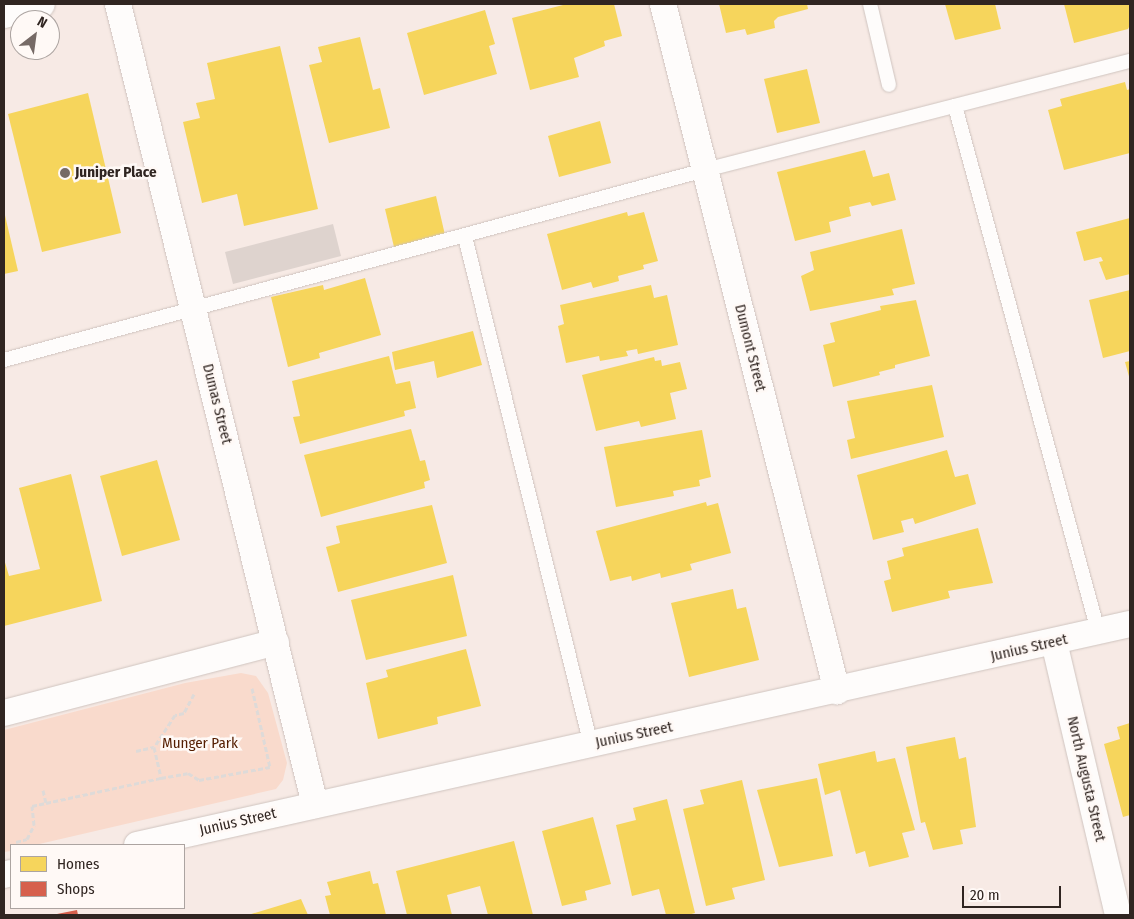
<!DOCTYPE html>
<html>
<head>
<meta charset="utf-8">
<style>
  body { margin:0 }
  #map { position:relative; width:1134px; height:919px; overflow:hidden; background:#f7eae5; font-family:"Fira Sans Condensed",sans-serif }
  div>[style] { position:absolute }
  [style*='--x'] { left:calc(var(--x)*1px); top:calc(var(--y)*1px); width:calc(var(--w)*1px); rotate:calc(var(--a)*1deg) }
  .green>* { inset:0; background:#f9dacc }
  .homes>* { inset:0; background:#f6d55c }
  .shops>* { inset:0; background:#d6604d }
  .building>* { inset:0; background:#ded3ce }
  .path>* { height:3px; margin-top:-1.5px; transform-origin:0; background:repeating-linear-gradient(90deg,#dedad8 0 5px,transparent 0 7.5px) }
  .roads { filter:drop-shadow(0 0 1px #cfc4bf) drop-shadow(0 0 1px #cfc4bf) }
  .service>* { height:14px; margin:-7px; padding:0 7px; transform-origin:7px; border-radius:7px; background:#fefcfb }
  .minor>* { height:26px; margin:-13px; padding:0 13px; transform-origin:13px; border-radius:13px; background:#fefcfb }
  .secondary>* { height:28px; margin:-14px; padding:0 14px; transform-origin:14px; border-radius:14px; background:#fefcfb }
  .dots>* { width:14px; height:14px; translate:-50% -50%; box-sizing:border-box; border:2px solid #fff9f6; border-radius:50% }
  span { translate:-50% -50%; white-space:nowrap; text-align:center; line-height:1.15; -webkit-text-stroke:5px #fff9f6; paint-order:stroke }
  .poi-label { font-size:15px; color:#302521; font-weight:700 }
  .left { translate:0 -50%; text-align:left }
  .street-label { font-size:15px; color:#302521 }
  .park-label { font-size:15px; color:#541d00 }
  .frame { position:absolute; inset:0; border:5px solid #302521; pointer-events:none }
  .legend { position:absolute; left:10px; top:844px; width:175px; height:65px; box-sizing:border-box; background:#fff9f6; border:1px solid #aca4a1; margin:0; padding:6px 9px; list-style:none; font-size:15px; color:#302521 }
  .legend li { display:flex; align-items:center; gap:10px; height:25px }
  .legend b { width:25px; border:1px solid #aca4a1 }
  .north { position:absolute; left:10px; top:10px; width:50px; height:50px; box-sizing:border-box; background:#fff9f6; border:1px solid #aca4a1; border-radius:50%; rotate:30deg; font-size:14px; font-weight:700; line-height:20px; text-align:center; color:#302521 }
  .north::after { content:''; display:block; margin:auto; width:18px; height:22px; background:#766a66; clip-path:polygon(50% 0,100% 100%,50% 72%,0 100%) }
  .scale { position:absolute; left:962px; top:886px; width:99px; height:22px; box-sizing:border-box; border:2px solid #302521; border-top:0; padding-left:6px; font-size:15px; line-height:18px; white-space:nowrap; color:#302521; -webkit-text-stroke:4px #fff9f6; paint-order:stroke }
</style>
</head>
<body>
<div id="map">
  <div class="green">
    <i style="clip-path:polygon(241px 673px,256px 676px,268px 693px,287px 763px,283px 780px,276px 789px,35px 845px,11px 845px,11px 851px,4px 852px,4px 730px,185px 683px)"></i>
  </div>
  <div class="homes">
    <i style="clip-path:polygon(567px 4px,614px 4px,622px 36px,604px 41px,605px 46px,574px 58px,579px 77px,530px 90px,512px 18px)"></i>
    <i style="clip-path:polygon(719px 4px,807px 4px,808px 9px,778px 17px,774px 21px,775px 28px,747px 35px,745px 29px,726px 33px)"></i>
    <i style="clip-path:polygon(945px 4px,995px 4px,1001px 29px,955px 40px)"></i>
    <i style="clip-path:polygon(1064px 4px,1130px 4px,1130px 25px,1128px 29px,1074px 43px)"></i>
    <i style="clip-path:polygon(485px 10px,495px 44px,489px 46px,497px 74px,424px 95px,407px 33px)"></i>
    <i style="clip-path:polygon(360px 37px,373px 90px,380px 88px,390px 128px,329px 143px,309px 65px,322px 62px,318px 47px)"></i>
    <i style="clip-path:polygon(280px 46px,318px 209px,244px 226px,237px 194px,202px 203px,183px 122px,200px 118px,196px 103px,215px 99px,207px 63px)"></i>
    <i style="clip-path:polygon(807px 69px,820px 123px,777px 133px,764px 79px)"></i>
    <i style="clip-path:polygon(1125px 82px,1127px 90px,1130px 89px,1130px 153px,1064px 170px,1048px 110px,1062px 106px,1060px 99px)"></i>
    <i style="clip-path:polygon(88px 93px,121px 233px,42px 252px,8px 114px)"></i>
    <i style="clip-path:polygon(600px 121px,611px 163px,559px 177px,548px 136px)"></i>
    <i style="clip-path:polygon(865px 150px,873px 177px,889px 173px,896px 200px,872px 206px,870px 202px,849px 207px,851px 216px,829px 222px,831px 232px,795px 241px,777px 172px)"></i>
    <i style="clip-path:polygon(436px 196px,445px 235px,394px 247px,385px 209px)"></i>
    <i style="clip-path:polygon(4px 211px,18px 271px,4px 274px)"></i>
    <i style="clip-path:polygon(627px 212px,628px 216px,644px 212px,658px 261px,643px 265px,644px 269px,618px 276px,619px 281px,593px 288px,591px 282px,562px 290px,547px 234px)"></i>
    <i style="clip-path:polygon(1130px 218px,1130px 274px,1106px 280px,1099px 262px,1103px 261px,1101px 257px,1084px 261px,1076px 232px)"></i>
    <i style="clip-path:polygon(902px 229px,915px 284px,892px 289px,894px 295px,810px 311px,801px 276px,814px 270px,810px 252px)"></i>
    <i style="clip-path:polygon(365px 278px,381px 335px,319px 353px,320px 358px,288px 367px,271px 297px,323px 285px,324px 290px)"></i>
    <i style="clip-path:polygon(651px 285px,654px 298px,667px 295px,678px 345px,638px 354px,637px 349px,626px 351px,628px 356px,600px 361px,599px 356px,566px 363px,558px 326px,564px 324px,560px 305px)"></i>
    <i style="clip-path:polygon(1130px 290px,1130px 351px,1103px 358px,1089px 300px)"></i>
    <i style="clip-path:polygon(916px 300px,930px 356px,895px 365px,895px 368px,879px 372px,880px 375px,833px 387px,823px 345px,835px 342px,830px 323px,881px 310px,880px 306px)"></i>
    <i style="clip-path:polygon(473px 331px,482px 365px,437px 378px,434px 361px,395px 370px,392px 352px)"></i>
    <i style="clip-path:polygon(389px 356px,396px 384px,410px 381px,416px 408px,404px 411px,405px 416px,300px 444px,293px 417px,300px 416px,292px 381px)"></i>
    <i style="clip-path:polygon(654px 357px,655px 361px,661px 360px,662px 366px,680px 362px,687px 389px,670px 393px,676px 419px,641px 427px,639px 421px,596px 431px,582px 375px)"></i>
    <i style="clip-path:polygon(1130px 361px,1130px 380px,1125px 362px)"></i>
    <i style="clip-path:polygon(932px 385px,944px 437px,851px 459px,847px 440px,855px 438px,847px 401px)"></i>
    <i style="clip-path:polygon(411px 429px,420px 461px,425px 460px,430px 480px,424px 482px,425px 488px,321px 517px,304px 455px)"></i>
    <i style="clip-path:polygon(702px 430px,711px 477px,699px 480px,700px 486px,673px 491px,674px 496px,616px 507px,604px 447px)"></i>
    <i style="clip-path:polygon(947px 450px,955px 477px,968px 474px,976px 504px,915px 524px,913px 518px,901px 521px,904px 532px,873px 540px,857px 475px)"></i>
    <i style="clip-path:polygon(157px 460px,180px 540px,122px 556px,100px 476px)"></i>
    <i style="clip-path:polygon(71px 474px,102px 601px,4px 626px,4px 559px,9px 576px,40px 569px,19px 488px)"></i>
    <i style="clip-path:polygon(706px 502px,707px 506px,718px 503px,731px 553px,690px 564px,692px 570px,661px 578px,660px 573px,632px 581px,631px 576px,610px 581px,596px 531px)"></i>
    <i style="clip-path:polygon(432px 505px,447px 563px,338px 592px,326px 547px,340px 543px,336px 526px)"></i>
    <i style="clip-path:polygon(978px 528px,993px 583px,948px 591px,950px 598px,892px 612px,884px 581px,891px 579px,887px 561px,904px 556px,902px 548px)"></i>
    <i style="clip-path:polygon(453px 575px,467px 636px,366px 660px,351px 600px)"></i>
    <i style="clip-path:polygon(733px 589px,737px 609px,746px 607px,759px 660px,689px 677px,671px 603px)"></i>
    <i style="clip-path:polygon(466px 649px,481px 706px,437px 717px,438px 724px,378px 739px,366px 683px,388px 677px,386px 670px)"></i>
    <i style="clip-path:polygon(1130px 723px,1130px 815px,1123px 817px,1104px 744px,1120px 739px,1117px 727px)"></i>
    <i style="clip-path:polygon(955px 737px,959px 759px,966px 757px,976px 827px,960px 830px,963px 844px,933px 850px,925px 822px,921px 823px,906px 747px)"></i>
    <i style="clip-path:polygon(875px 751px,877px 762px,895px 758px,915px 830px,902px 833px,909px 857px,869px 867px,865px 851px,856px 854px,840px 790px,825px 795px,818px 764px)"></i>
    <i style="clip-path:polygon(817px 778px,833px 856px,779px 867px,757px 790px)"></i>
    <i style="clip-path:polygon(742px 780px,765px 880px,732px 888px,735px 899px,706px 906px,683px 809px,704px 804px,700px 790px)"></i>
    <i style="clip-path:polygon(667px 799px,695px 913px,688px 915px,666px 915px,659px 889px,632px 896px,616px 825px,636px 820px,633px 808px)"></i>
    <i style="clip-path:polygon(593px 817px,611px 884px,585px 891px,587px 900px,562px 906px,542px 831px)"></i>
    <i style="clip-path:polygon(514px 841px,533px 915px,488px 915px,480px 886px,447px 895px,452px 915px,407px 915px,396px 871px)"></i>
    <i style="clip-path:polygon(370px 871px,373px 884px,378px 883px,386px 915px,330px 915px,325px 896px,331px 895px,327px 882px)"></i>
    <i style="clip-path:polygon(301px 899px,308px 915px,248px 915px)"></i>
  </div>
  <div class="shops">
    <i style="clip-path:polygon(77px 910px,78px 915px,57px 915px,57px 914px)"></i>
  </div>
  <div class="building">
    <i style="clip-path:polygon(333px 224px,341px 256px,233px 284px,225px 252px)"></i>
  </div>
  <div class="path">
    <i style="--x:252;--y:688;--w:81;--a:77.2"></i>
    <i style="--x:194;--y:694;--w:21;--a:118"></i>
    <i style="--x:184;--y:713;--w:9;--a:167"></i>
    <i style="--x:175;--y:715;--w:38;--a:123"></i>
    <i style="--x:154;--y:747;--w:32;--a:77"></i>
    <i style="--x:161;--y:778;--w:27;--a:-10"></i>
    <i style="--x:188;--y:773;--w:13;--a:32"></i>
    <i style="--x:199;--y:780;--w:72;--a:-10.4"></i>
    <i style="--x:136;--y:751;--w:18;--a:-13"></i>
    <i style="--x:43;--y:790;--w:13;--a:77"></i>
    <i style="--x:46;--y:803;--w:118;--a:-12.3"></i>
    <i style="--x:16;--y:842;--w:11;--a:-15"></i>
    <i style="--x:27;--y:839;--w:16;--a:-63"></i>
    <i style="--x:34;--y:825;--w:19;--a:-96"></i>
    <i style="--x:32;--y:806;--w:14;--a:-12"></i>
  </div>
  <div class="roads">
    <div class="service">
      <i style="--x:870;--y:4;--w:83;--a:76.8"></i>
      <i style="--x:955;--y:106;--w:544;--a:74.76"></i>
      <i style="--x:465;--y:237;--w:523;--a:76.07"></i>
      <i style="--x:4;--y:360;--w:726;--a:-15.17"></i>
      <i style="--x:705;--y:170;--w:439;--a:-14.4"></i>
    </div>
    <div class="minor">
      <i style="--x:118;--y:4;--w:825;--a:76.18"></i>
      <i style="--x:663;--y:4;--w:709;--a:75.79"></i>
      <i style="--x:1054;--y:642;--w:280;--a:76.8"></i>
      <i style="--x:4;--y:713;--w:281;--a:-14.6"></i>
      <i style="--x:137;--y:845;--w:1017;--a:-12.55"></i>
      <i style="--x:4;--y:875;--w:7;--a:-16"></i>
    </div>
    <div class="secondary">
      <i style="--x:4;--y:14;--w:38;--a:-15"></i>
    </div>
  </div>
  <div class="dots">
    <i style="left:65px;top:173px;background:#766a66"></i>
  </div>
  <div class="poi-label">
    <span class="left" style="left:75px;top:173px">Juniper Place</span>
  </div>
  <div class="street-label">
    <span style="left:750px;top:348px;rotate:76deg">Dumont Street</span>
    <span style="left:217px;top:404px;rotate:76deg">Dumas Street</span>
    <span style="left:1029px;top:648px;rotate:-13deg">Junius Street</span>
    <span style="left:634px;top:735px;rotate:-12deg">Junius Street</span>
    <span style="left:1086px;top:779px;rotate:77deg">North Augusta Street</span>
    <span style="left:238px;top:822px;rotate:-13deg">Junius Street</span>
  </div>
  <div class="park-label">
    <span style="left:200px;top:744px">Munger Park</span>
  </div>
  <div class="frame"></div>
  <ul class="legend">
  <li><b style="height:14px;background:#f6d55c"></b>Homes</li>
  <li><b style="height:14px;background:#d6604d"></b>Shops</li>
  </ul>
  <div class="north">N</div>
  <div class="scale">20 m</div>
</div>
</body>
</html>
